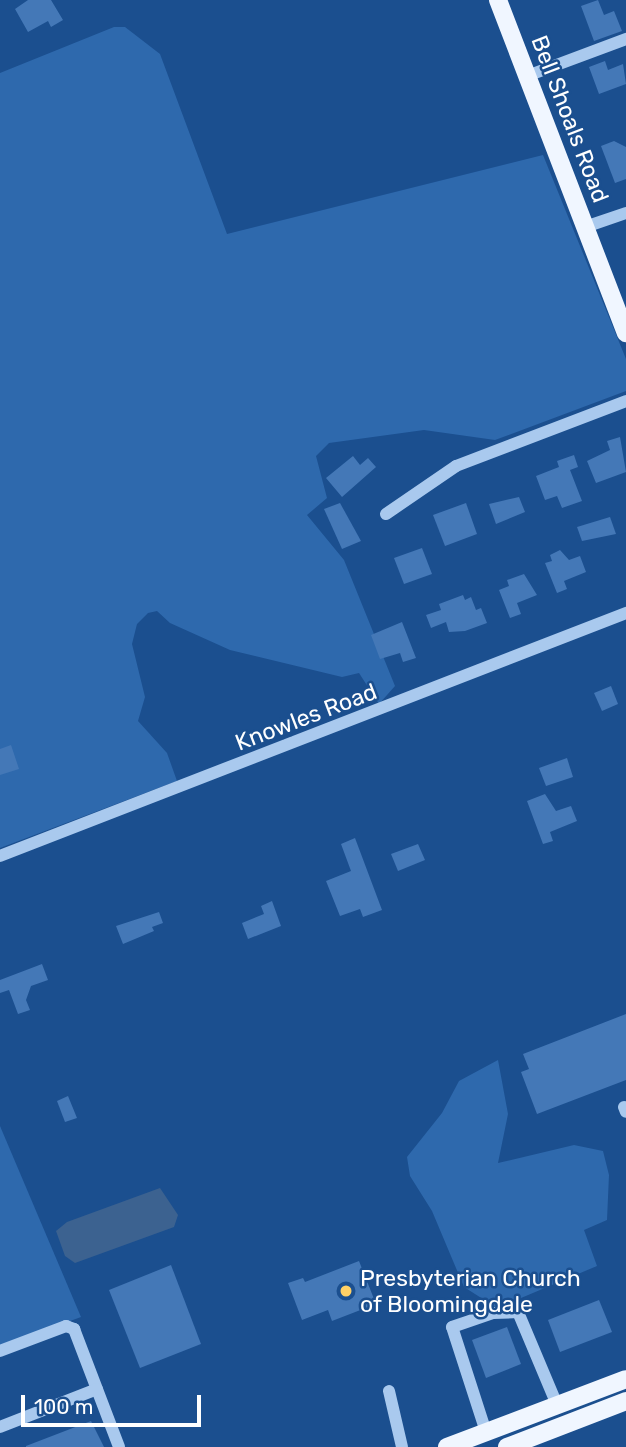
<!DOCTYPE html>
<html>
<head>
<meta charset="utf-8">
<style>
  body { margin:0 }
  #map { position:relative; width:626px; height:1447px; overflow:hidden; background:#1b4f8f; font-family:Rubik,sans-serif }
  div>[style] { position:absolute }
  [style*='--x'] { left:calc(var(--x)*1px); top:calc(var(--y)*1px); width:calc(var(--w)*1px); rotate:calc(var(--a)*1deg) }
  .green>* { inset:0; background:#2e69ad }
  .water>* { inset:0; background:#3c6290 }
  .building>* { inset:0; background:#4478b7 }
  .minor>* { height:12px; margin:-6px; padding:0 6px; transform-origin:6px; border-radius:6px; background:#a9c9ee }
  .major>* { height:18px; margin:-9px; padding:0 9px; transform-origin:9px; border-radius:9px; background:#f0f6ff }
  .dots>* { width:19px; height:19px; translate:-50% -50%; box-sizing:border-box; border:4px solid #1b4f8f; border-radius:50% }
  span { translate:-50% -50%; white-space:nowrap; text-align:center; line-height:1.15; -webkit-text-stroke:5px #1b4f8f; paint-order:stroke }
  .street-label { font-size:23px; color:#fff }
  .poi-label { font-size:23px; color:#fff }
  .left { translate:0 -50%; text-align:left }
  .scale { position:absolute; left:21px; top:1395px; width:180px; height:32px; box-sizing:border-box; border:4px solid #fff; border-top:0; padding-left:9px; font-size:21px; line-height:24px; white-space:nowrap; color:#fff; -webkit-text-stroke:5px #1b4f8f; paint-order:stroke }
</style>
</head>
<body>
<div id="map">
  <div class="green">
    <i style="clip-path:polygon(114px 27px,125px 27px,160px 54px,227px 234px,543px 155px,626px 359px,626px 391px,495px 440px,424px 430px,329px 443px,316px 456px,327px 498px,307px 515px,344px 560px,395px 686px,379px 704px,359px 673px,342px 677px,230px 650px,170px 623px,157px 611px,148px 613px,137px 624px,132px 644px,145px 697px,138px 721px,167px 753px,177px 781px,0 848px,0 73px)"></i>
    <i style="clip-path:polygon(498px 1060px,508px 1114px,498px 1163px,574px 1145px,603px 1151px,609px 1175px,607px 1220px,584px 1230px,597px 1266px,497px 1308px,464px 1287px,432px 1211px,410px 1176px,407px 1157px,442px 1113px,459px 1081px)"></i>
    <i style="clip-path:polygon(0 1126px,81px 1317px,0 1347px)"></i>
  </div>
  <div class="water">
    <i style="clip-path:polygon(160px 1188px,178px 1215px,174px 1227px,75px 1263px,65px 1256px,56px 1231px,67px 1222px)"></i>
  </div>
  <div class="building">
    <i style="clip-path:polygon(28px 0,51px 0,63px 20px,51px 27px,48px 21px,28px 32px,15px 9px)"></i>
    <i style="clip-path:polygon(598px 0,604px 15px,614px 11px,622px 31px,594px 41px,581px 6px)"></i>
    <i style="clip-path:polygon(605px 61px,608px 70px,623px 64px,626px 84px,599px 94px,589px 67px)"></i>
    <i style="clip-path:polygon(614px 141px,626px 147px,626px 179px,615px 183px,601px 146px)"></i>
    <i style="clip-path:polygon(620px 437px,626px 472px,596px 483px,587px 461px,610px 450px,607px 441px)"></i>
    <i style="clip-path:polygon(574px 455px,578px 467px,570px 470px,582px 501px,562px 508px,557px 496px,545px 500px,536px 476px,559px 467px,557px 461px)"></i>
    <i style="clip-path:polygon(353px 456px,360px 465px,368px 458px,376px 467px,342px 497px,326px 478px)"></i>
    <i style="clip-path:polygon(519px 497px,525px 512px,496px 524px,489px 504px)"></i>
    <i style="clip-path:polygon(340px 503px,361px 541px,342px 549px,324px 509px)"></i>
    <i style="clip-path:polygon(466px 503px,477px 534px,445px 546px,433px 515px)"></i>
    <i style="clip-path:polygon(610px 517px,616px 534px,582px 541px,577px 527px)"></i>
    <i style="clip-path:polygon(422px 548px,432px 574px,404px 584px,394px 558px)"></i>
    <i style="clip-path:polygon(560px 550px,569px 560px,580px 556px,586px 572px,564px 581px,567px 589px,557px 593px,545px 563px,552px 561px,550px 555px)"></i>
    <i style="clip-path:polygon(524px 574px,537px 595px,517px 603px,521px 614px,510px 618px,499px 590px,509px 586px,507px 580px)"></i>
    <i style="clip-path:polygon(463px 595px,465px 600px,471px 597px,476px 610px,481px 608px,487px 623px,465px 631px,449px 632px,446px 622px,431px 628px,426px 615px,441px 610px,439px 604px)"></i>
    <i style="clip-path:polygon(402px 622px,416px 658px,403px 662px,400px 653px,380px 659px,371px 635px)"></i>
    <i style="clip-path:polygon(611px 686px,618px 704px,602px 711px,594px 693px)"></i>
    <i style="clip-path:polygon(11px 745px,19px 769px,0 775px,0 749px)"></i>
    <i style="clip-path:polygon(567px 758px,573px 777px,546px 786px,539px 768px)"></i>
    <i style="clip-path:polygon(545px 794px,556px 811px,571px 806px,577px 821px,550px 832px,553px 841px,543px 844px,527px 801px)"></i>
    <i style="clip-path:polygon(355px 838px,382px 910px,363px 917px,360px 909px,340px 916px,326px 881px,351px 871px,341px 844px)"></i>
    <i style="clip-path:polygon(418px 844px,425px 860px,398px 871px,391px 854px)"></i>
    <i style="clip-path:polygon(272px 901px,281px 926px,248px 939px,242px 923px,264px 914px,261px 906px)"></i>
    <i style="clip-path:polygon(159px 912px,163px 923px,152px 927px,154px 931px,123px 944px,116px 926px)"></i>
    <i style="clip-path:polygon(42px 964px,48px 980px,31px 986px,26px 1000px,30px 1010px,18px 1014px,9px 990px,0 993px,0 980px)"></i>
    <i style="clip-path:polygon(626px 1014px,626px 1080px,537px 1114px,521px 1072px,529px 1069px,523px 1054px)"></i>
    <i style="clip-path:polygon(68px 1096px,77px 1118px,65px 1122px,57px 1101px)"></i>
    <i style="clip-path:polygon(359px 1261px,376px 1304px,332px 1321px,328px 1310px,302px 1320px,288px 1283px,303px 1278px,305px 1282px)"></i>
    <i style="clip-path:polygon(171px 1265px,201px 1344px,140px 1368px,109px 1290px)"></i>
    <i style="clip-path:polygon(599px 1300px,612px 1332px,560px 1352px,548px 1320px)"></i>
    <i style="clip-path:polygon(507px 1327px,521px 1364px,486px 1378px,472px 1340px)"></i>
    <i style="clip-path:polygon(91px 1421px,104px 1447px,26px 1447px,26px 1446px)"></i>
  </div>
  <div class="minor">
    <i style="--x:527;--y:76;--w:106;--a:-20.5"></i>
    <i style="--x:585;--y:227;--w:43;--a:-18.9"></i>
    <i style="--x:386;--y:514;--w:85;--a:-34.4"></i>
    <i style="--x:456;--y:466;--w:182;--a:-20.9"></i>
    <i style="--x:0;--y:856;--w:672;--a:-21.22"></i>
    <i style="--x:624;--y:1107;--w:5;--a:68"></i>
    <i style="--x:0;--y:1351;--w:71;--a:-20.7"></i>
    <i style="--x:66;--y:1326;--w:9;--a:21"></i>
    <i style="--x:74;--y:1329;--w:126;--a:69.1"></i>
    <i style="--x:389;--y:1391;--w:57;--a:76.9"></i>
    <i style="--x:0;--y:1427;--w:104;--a:-21.4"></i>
    <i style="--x:486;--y:1432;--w:110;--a:-107.9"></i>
    <i style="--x:452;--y:1327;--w:43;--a:-18.9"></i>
    <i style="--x:493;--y:1313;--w:25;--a:-2"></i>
    <i style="--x:518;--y:1312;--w:101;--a:67.2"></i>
  </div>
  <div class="major">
    <i style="--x:498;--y:0;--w:357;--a:69"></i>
    <i style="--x:447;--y:1447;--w:191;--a:-20.8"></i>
    <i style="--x:507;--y:1447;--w:128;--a:-21.1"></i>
  </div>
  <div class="dots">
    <i style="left:346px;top:1291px;background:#ffd166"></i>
  </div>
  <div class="street-label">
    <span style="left:570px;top:119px;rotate:69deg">Bell Shoals Road</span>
    <span style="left:306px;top:717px;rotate:-21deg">Knowles Road</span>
  </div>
  <div class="poi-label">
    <span class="left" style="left:360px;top:1291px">Presbyterian Church<br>of Bloomingdale</span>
  </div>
  <div class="scale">100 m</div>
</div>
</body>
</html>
